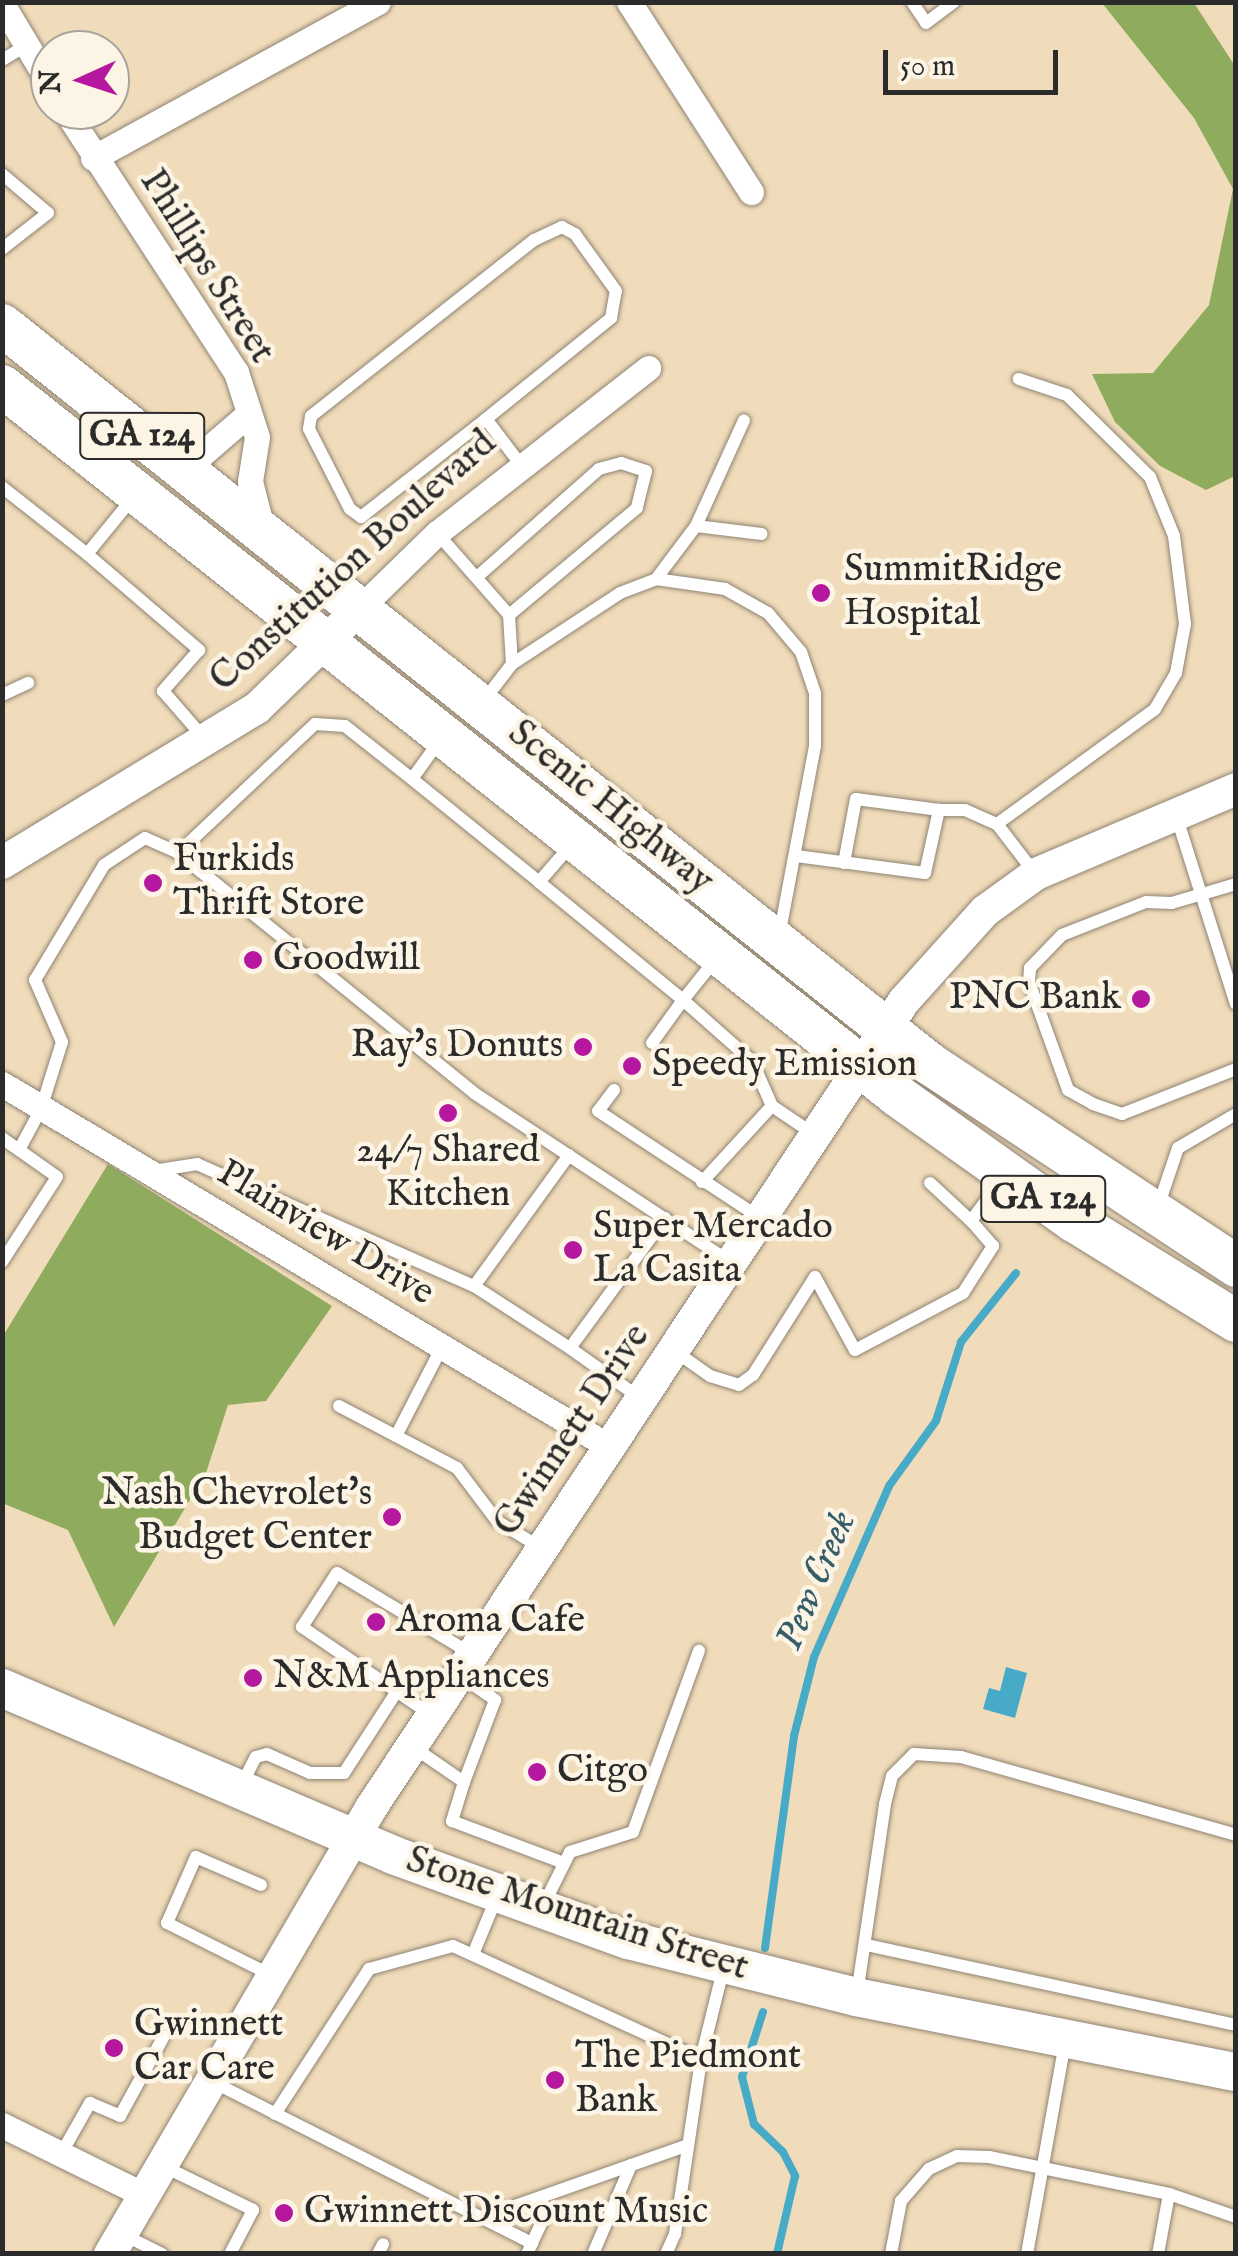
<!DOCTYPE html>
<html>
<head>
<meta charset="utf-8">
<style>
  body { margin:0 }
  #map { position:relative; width:1238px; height:2256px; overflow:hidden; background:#f0dbba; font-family:"IM FELL English",serif }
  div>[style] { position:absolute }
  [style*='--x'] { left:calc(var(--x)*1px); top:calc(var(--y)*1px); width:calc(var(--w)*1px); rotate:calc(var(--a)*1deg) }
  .forest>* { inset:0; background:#8fac5e }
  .water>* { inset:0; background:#47aac6 }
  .stream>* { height:8px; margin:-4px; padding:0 4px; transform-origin:4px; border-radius:4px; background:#47aac6 }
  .roads { filter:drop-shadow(0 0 2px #8e8372) drop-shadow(0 0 2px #8e8372) }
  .service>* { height:12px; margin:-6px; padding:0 6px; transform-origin:6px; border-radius:6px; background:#fff }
  .minor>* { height:25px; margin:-12.5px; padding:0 12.5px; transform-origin:12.5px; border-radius:12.5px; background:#fff }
  .tertiary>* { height:32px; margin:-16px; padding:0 16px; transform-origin:16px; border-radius:16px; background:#fff }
  .secondary>* { height:38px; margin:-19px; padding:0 19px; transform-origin:19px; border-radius:19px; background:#fff }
  .trunk>* { height:42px; margin:-21px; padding:0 21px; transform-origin:21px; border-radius:21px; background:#fff }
  .dots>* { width:28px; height:28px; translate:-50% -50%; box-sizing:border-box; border:5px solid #fcf5e5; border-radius:50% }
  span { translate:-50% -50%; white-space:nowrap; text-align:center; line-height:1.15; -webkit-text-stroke:9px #fcf5e5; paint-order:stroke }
  .shield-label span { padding:2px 8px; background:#fcf5e5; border:2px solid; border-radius:8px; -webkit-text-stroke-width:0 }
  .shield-label { font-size:35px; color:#2b2b2b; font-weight:700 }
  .street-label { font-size:38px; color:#2b2b2b }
  .poi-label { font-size:38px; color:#2b2b2b }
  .left { translate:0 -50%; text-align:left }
  .right { translate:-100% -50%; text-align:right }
  .water-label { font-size:40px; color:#365e69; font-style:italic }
  .frame { position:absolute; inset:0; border:5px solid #2b2b2b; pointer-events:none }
  .north { position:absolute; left:30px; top:30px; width:100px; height:100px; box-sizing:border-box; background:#fcf5e5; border:2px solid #a8a49b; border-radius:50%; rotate:267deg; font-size:28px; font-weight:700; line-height:40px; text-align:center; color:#2b2b2b }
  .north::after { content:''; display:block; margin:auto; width:35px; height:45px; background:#b5179e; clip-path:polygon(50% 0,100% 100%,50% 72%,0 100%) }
  .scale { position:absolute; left:883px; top:50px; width:175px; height:45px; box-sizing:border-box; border:5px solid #2b2b2b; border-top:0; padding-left:12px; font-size:30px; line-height:35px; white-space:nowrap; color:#2b2b2b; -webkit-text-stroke:8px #fcf5e5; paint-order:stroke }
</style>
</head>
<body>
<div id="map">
  <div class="forest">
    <i style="clip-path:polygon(1102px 3px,1194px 3px,1235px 66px,1235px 476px,1206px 490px,1160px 466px,1115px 422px,1092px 374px,1153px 373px,1209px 305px,1233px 189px,1194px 118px)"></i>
    <i style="clip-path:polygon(108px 1164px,332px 1306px,266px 1401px,228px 1405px,206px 1473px,114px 1627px,68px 1530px,2px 1503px,3px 1336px)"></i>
  </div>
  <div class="water">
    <i style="clip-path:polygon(1006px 1667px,1027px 1673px,1015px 1718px,983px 1709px,989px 1688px,1000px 1691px)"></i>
  </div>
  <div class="stream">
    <i style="--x:765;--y:1948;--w:214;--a:-82.2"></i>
    <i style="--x:794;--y:1736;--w:81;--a:-75.8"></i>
    <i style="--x:814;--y:1657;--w:187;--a:-66.3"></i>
    <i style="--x:889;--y:1486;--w:80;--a:-54.1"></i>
    <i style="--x:936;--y:1421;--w:83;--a:-72.4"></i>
    <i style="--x:961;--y:1342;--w:88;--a:-51.4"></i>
    <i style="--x:763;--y:2012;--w:68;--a:107.9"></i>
    <i style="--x:742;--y:2077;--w:49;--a:75.7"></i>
    <i style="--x:754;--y:2124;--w:40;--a:44"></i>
    <i style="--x:783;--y:2152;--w:27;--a:63"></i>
    <i style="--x:795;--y:2176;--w:80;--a:103"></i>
  </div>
  <div class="roads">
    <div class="service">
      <i style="--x:912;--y:2;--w:25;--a:56"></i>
      <i style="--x:926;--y:23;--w:35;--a:-37"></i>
      <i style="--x:2;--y:60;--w:29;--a:-31"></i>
      <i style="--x:2;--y:174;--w:60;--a:40.3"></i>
      <i style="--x:48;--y:213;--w:58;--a:142"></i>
      <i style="--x:486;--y:419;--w:161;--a:-38.9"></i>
      <i style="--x:611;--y:318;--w:27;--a:-80"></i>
      <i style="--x:616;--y:291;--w:70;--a:-125.7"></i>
      <i style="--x:575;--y:234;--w:15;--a:-152"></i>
      <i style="--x:562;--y:227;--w:31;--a:155"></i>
      <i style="--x:534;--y:240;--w:284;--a:141.7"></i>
      <i style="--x:311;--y:416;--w:13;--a:99"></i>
      <i style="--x:309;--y:429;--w:90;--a:62.9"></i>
      <i style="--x:350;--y:509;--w:14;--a:36"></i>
      <i style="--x:361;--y:517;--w:159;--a:-38.1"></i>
      <i style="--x:486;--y:419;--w:58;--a:52.7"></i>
      <i style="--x:2;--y:487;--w:108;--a:38.2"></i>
      <i style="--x:132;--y:499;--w:71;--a:129.3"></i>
      <i style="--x:87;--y:554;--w:148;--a:40.6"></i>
      <i style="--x:199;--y:650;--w:55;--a:131.3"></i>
      <i style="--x:163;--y:691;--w:61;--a:49"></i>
      <i style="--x:696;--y:526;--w:116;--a:-65.6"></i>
      <i style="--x:437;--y:533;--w:109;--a:48.7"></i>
      <i style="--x:509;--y:615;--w:49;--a:86.5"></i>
      <i style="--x:512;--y:664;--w:44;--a:127.6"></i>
      <i style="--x:477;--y:577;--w:163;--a:-41.5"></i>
      <i style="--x:599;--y:469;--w:23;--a:-15"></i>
      <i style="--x:621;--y:463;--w:26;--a:18"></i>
      <i style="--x:646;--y:471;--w:38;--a:104"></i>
      <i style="--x:637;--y:508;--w:167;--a:140.1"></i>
      <i style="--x:656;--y:579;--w:66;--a:-53"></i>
      <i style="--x:696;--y:526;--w:66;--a:6.9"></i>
      <i style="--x:512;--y:664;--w:129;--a:-33.3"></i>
      <i style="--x:620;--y:593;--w:39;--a:-21"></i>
      <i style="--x:656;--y:579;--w:70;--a:8.2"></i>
      <i style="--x:725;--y:589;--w:49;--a:29.2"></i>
      <i style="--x:768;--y:613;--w:51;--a:49.8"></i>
      <i style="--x:801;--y:652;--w:43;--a:71.1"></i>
      <i style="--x:815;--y:693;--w:53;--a:90"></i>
      <i style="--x:815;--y:746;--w:193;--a:100.7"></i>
      <i style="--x:2;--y:695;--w:29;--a:-25"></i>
      <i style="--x:412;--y:779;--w:164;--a:39"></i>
      <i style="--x:539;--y:882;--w:49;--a:-49.1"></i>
      <i style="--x:1176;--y:815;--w:198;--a:72.4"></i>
      <i style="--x:997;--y:824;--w:195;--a:-36"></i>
      <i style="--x:1155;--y:709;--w:42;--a:-59.7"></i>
      <i style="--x:1176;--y:673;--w:50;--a:-79.6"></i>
      <i style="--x:1185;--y:624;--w:89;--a:-97.1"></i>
      <i style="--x:1174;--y:536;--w:64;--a:-112.1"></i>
      <i style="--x:1150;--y:477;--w:117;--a:-135.3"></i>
      <i style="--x:1067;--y:395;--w:51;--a:-161.6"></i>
      <i style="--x:178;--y:853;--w:188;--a:-43.3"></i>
      <i style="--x:315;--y:724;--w:30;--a:4"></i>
      <i style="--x:345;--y:726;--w:85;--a:38.3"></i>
      <i style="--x:412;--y:779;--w:48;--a:-54.3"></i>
      <i style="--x:796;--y:856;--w:130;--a:7.5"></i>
      <i style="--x:925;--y:873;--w:65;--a:-77.5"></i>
      <i style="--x:939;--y:810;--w:26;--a:0"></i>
      <i style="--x:965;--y:810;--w:35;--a:24"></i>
      <i style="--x:997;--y:824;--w:61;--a:52.4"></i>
      <i style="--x:844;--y:863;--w:65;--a:-79.4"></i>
      <i style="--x:856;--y:799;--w:84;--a:7.5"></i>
      <i style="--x:539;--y:882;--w:186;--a:39.3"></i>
      <i style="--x:683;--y:1000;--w:51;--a:-51.3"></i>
      <i style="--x:1236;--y:884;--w:67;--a:163.5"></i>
      <i style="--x:1172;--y:903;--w:26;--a:-178"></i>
      <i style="--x:1146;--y:902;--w:90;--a:158.6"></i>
      <i style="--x:1062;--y:935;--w:46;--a:134.1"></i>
      <i style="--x:1030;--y:968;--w:14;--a:94"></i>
      <i style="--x:1029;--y:982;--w:115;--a:70.1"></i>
      <i style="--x:1068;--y:1090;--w:29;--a:29"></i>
      <i style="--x:1093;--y:1104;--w:31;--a:19"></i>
      <i style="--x:1122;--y:1114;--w:123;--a:-21.5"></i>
      <i style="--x:652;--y:1043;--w:53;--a:-54.2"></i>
      <i style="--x:683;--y:1000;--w:92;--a:41.5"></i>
      <i style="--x:752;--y:1061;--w:49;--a:66"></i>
      <i style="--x:772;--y:1106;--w:48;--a:34"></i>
      <i style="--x:614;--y:1090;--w:26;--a:127"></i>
      <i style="--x:598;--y:1111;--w:193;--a:33.4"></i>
      <i style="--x:2;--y:1138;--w:67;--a:35.3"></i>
      <i style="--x:57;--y:1177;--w:101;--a:122.9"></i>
      <i style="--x:19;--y:1150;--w:47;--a:-61.8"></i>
      <i style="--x:41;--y:1109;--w:70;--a:-72.6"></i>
      <i style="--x:62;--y:1042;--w:68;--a:-113.5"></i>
      <i style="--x:35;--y:980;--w:134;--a:-59"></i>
      <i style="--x:104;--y:865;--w:49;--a:-33.4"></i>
      <i style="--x:145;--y:838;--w:36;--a:24"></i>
      <i style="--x:178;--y:853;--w:381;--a:39"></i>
      <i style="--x:474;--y:1093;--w:307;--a:33.4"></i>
      <i style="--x:569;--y:1155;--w:162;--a:125.9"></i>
      <i style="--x:474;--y:1286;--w:114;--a:32.9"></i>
      <i style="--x:153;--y:1171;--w:45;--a:-9"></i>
      <i style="--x:197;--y:1164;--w:303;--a:23.8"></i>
      <i style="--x:702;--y:1182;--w:103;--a:-47.4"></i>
      <i style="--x:930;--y:1183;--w:56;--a:42.8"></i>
      <i style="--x:1159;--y:1204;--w:59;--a:-71.3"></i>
      <i style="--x:1178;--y:1148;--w:67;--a:-30.4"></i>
      <i style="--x:676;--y:1352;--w:42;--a:35.2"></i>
      <i style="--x:710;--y:1376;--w:30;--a:17"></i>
      <i style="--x:739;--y:1385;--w:17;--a:-36"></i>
      <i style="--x:753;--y:1375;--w:116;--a:-57.7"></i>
      <i style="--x:815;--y:1277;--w:83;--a:61.3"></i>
      <i style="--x:855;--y:1350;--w:122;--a:-27.8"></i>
      <i style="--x:963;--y:1293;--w:56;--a:-57.4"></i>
      <i style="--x:993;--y:1246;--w:33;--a:-131"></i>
      <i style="--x:971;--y:1221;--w:52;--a:-53.6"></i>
      <i style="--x:640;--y:1398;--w:86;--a:-144.5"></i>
      <i style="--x:570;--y:1348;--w:161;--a:-53.8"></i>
      <i style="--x:339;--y:1406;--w:133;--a:27.7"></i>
      <i style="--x:457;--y:1468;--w:66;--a:53"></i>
      <i style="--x:497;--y:1521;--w:52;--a:31.5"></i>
      <i style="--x:396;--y:1436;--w:100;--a:-62.7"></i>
      <i style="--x:461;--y:1676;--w:42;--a:35.2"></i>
      <i style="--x:495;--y:1700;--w:88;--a:110.7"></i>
      <i style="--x:430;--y:1714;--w:155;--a:-145.8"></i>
      <i style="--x:302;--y:1627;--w:64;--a:-57.1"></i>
      <i style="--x:337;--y:1573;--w:155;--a:31"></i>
      <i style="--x:413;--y:1747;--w:62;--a:34.5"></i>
      <i style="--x:464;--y:1782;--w:41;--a:107.1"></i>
      <i style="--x:452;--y:1821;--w:120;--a:20.6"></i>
      <i style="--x:242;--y:1784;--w:30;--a:-63"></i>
      <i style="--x:256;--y:1757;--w:11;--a:-15"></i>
      <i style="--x:267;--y:1754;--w:47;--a:23.8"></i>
      <i style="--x:310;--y:1773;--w:34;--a:0"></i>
      <i style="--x:344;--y:1773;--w:98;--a:-57.1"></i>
      <i style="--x:261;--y:1885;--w:71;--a:-156.7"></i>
      <i style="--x:196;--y:1857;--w:72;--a:113.7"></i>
      <i style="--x:167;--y:1923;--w:116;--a:26.6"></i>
      <i style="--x:543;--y:1906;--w:60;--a:-63.4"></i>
      <i style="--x:570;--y:1852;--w:66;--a:-17.6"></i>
      <i style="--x:633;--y:1832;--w:193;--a:-70"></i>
      <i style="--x:866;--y:1945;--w:379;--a:12.2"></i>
      <i style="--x:474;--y:1952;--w:57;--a:-67.5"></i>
      <i style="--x:857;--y:1994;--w:192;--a:-81.6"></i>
      <i style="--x:885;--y:1804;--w:29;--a:-76"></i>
      <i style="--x:892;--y:1776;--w:31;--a:-45"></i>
      <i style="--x:914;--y:1754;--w:47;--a:3.7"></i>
      <i style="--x:961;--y:1757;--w:286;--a:15.8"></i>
      <i style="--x:211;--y:2081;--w:360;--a:26.8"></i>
      <i style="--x:532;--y:2243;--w:12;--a:114"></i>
      <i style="--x:275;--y:2114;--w:173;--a:-57"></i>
      <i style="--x:369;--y:1969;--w:87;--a:-15.3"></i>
      <i style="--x:453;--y:1946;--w:273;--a:24.5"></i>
      <i style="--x:61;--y:2154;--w:59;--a:-60.4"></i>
      <i style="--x:90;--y:2103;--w:33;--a:23"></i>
      <i style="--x:120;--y:2116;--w:91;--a:-61.2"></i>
      <i style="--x:165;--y:2167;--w:98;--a:26"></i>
      <i style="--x:253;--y:2210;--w:50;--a:117.6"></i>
      <i style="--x:481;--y:2218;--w:219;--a:-19.4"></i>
      <i style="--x:122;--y:2234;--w:45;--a:26.6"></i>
      <i style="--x:532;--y:2243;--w:29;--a:-65"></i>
      <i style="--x:544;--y:2217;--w:20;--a:-99"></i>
      <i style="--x:378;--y:2254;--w:11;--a:-63"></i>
      <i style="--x:593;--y:2254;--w:97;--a:-66.9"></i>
      <i style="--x:666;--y:2254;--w:22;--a:-66"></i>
      <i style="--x:675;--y:2234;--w:177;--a:-81.5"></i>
      <i style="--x:701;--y:2059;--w:92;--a:-76.1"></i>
      <i style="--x:891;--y:2254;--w:54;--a:-79.3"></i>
      <i style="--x:901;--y:2201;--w:43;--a:-48.8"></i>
      <i style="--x:929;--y:2169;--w:31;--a:-25"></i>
      <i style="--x:957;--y:2156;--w:32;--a:2"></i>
      <i style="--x:989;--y:2157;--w:184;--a:11.6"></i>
      <i style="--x:1169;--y:2194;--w:71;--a:18.9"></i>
      <i style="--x:1027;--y:2254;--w:215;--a:-79.8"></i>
      <i style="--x:1158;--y:2254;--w:61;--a:-79.6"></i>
    </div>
    <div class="minor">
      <i style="--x:629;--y:2;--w:226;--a:57.3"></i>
      <i style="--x:2;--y:4;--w:93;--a:59"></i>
      <i style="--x:65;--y:110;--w:313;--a:56.9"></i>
      <i style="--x:236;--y:372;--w:68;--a:72.1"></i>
      <i style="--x:257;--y:437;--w:45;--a:99"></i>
      <i style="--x:250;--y:481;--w:49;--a:75.7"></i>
      <i style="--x:93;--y:158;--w:325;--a:-28.7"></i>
      <i style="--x:167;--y:454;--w:35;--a:0"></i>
      <i style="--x:202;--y:454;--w:58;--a:-40.8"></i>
      <i style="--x:359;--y:609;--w:109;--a:-44.3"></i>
      <i style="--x:437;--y:533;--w:268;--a:-38"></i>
      <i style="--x:2;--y:1084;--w:708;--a:30.84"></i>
      <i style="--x:2;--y:2125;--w:156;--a:26.2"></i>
    </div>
    <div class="tertiary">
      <i style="--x:2;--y:863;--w:298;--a:-31.3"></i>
      <i style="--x:257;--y:708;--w:142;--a:-44.1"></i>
      <i style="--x:110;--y:2254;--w:517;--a:-59.66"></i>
      <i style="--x:371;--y:1808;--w:967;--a:-56.56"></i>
      <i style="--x:904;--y:1001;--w:121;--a:-48"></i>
      <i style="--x:985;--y:911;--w:63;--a:-36"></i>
      <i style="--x:1036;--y:874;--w:217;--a:-23"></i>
    </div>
    <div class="secondary">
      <i style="--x:2;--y:1688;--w:425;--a:23.1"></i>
      <i style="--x:393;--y:1855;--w:250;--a:19.9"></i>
      <i style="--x:628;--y:1940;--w:235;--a:14"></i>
      <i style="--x:856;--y:1997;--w:387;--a:11.2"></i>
    </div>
    <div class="trunk">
      <i style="--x:2;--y:325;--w:1186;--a:38.53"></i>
      <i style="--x:930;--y:1064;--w:367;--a:33.4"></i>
      <i style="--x:2;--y:386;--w:1143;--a:38.39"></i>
      <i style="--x:898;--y:1096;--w:216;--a:35.4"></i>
      <i style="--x:1074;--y:1221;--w:190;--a:31.7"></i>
    </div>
  </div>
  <div class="dots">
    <i style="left:821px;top:593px;background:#b5179e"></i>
    <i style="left:153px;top:883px;background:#b5179e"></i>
    <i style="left:253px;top:960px;background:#b5179e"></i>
    <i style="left:1141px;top:999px;background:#b5179e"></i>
    <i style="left:583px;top:1047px;background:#b5179e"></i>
    <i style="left:632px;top:1066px;background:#b5179e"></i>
    <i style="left:448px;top:1113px;background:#b5179e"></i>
    <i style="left:573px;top:1250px;background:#b5179e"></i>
    <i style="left:392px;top:1517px;background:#b5179e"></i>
    <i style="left:376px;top:1622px;background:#b5179e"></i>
    <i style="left:253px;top:1678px;background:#b5179e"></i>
    <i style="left:537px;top:1772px;background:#b5179e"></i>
    <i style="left:114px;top:2048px;background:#b5179e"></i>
    <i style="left:555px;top:2080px;background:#b5179e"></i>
    <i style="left:284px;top:2213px;background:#b5179e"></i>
  </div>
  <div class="shield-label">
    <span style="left:142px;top:436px">GA 124</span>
    <span style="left:1043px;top:1199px">GA 124</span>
  </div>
  <div class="street-label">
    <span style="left:206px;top:267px;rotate:58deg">Phillips Street</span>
    <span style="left:354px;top:562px;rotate:-42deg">Constitution Boulevard</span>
    <span style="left:610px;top:808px;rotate:39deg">Scenic Highway</span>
    <span style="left:325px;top:1234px;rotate:31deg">Plainview Drive</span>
    <span style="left:573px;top:1431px;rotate:-56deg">Gwinnett Drive</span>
    <span style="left:577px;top:1915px;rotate:18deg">Stone Mountain Street</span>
  </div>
  <div class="poi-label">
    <span class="left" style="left:844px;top:593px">SummitRidge<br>Hospital</span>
    <span class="left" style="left:173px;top:883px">Furkids<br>Thrift Store</span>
    <span class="left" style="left:273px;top:960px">Goodwill</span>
    <span class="right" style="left:1121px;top:999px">PNC Bank</span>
    <span class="right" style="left:563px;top:1047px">Ray's Donuts</span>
    <span class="left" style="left:652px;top:1066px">Speedy Emission</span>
    <span style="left:448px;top:1174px">24/7 Shared<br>Kitchen</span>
    <span class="left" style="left:593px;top:1250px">Super Mercado<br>La Casita</span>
    <span class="right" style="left:372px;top:1517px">Nash Chevrolet's<br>Budget Center</span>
    <span class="left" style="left:396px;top:1622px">Aroma Cafe</span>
    <span class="left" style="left:273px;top:1678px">N&amp;M Appliances</span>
    <span class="left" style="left:557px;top:1772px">Citgo</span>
    <span class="left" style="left:134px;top:2048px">Gwinnett<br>Car Care</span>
    <span class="left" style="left:575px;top:2080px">The Piedmont<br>Bank</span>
    <span class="left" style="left:304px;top:2213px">Gwinnett Discount Music</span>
  </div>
  <div class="water-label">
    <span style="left:817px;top:1581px;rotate:-67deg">Pew Creek</span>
  </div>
  <div class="frame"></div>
  <div class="north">N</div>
  <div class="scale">50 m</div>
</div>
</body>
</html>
